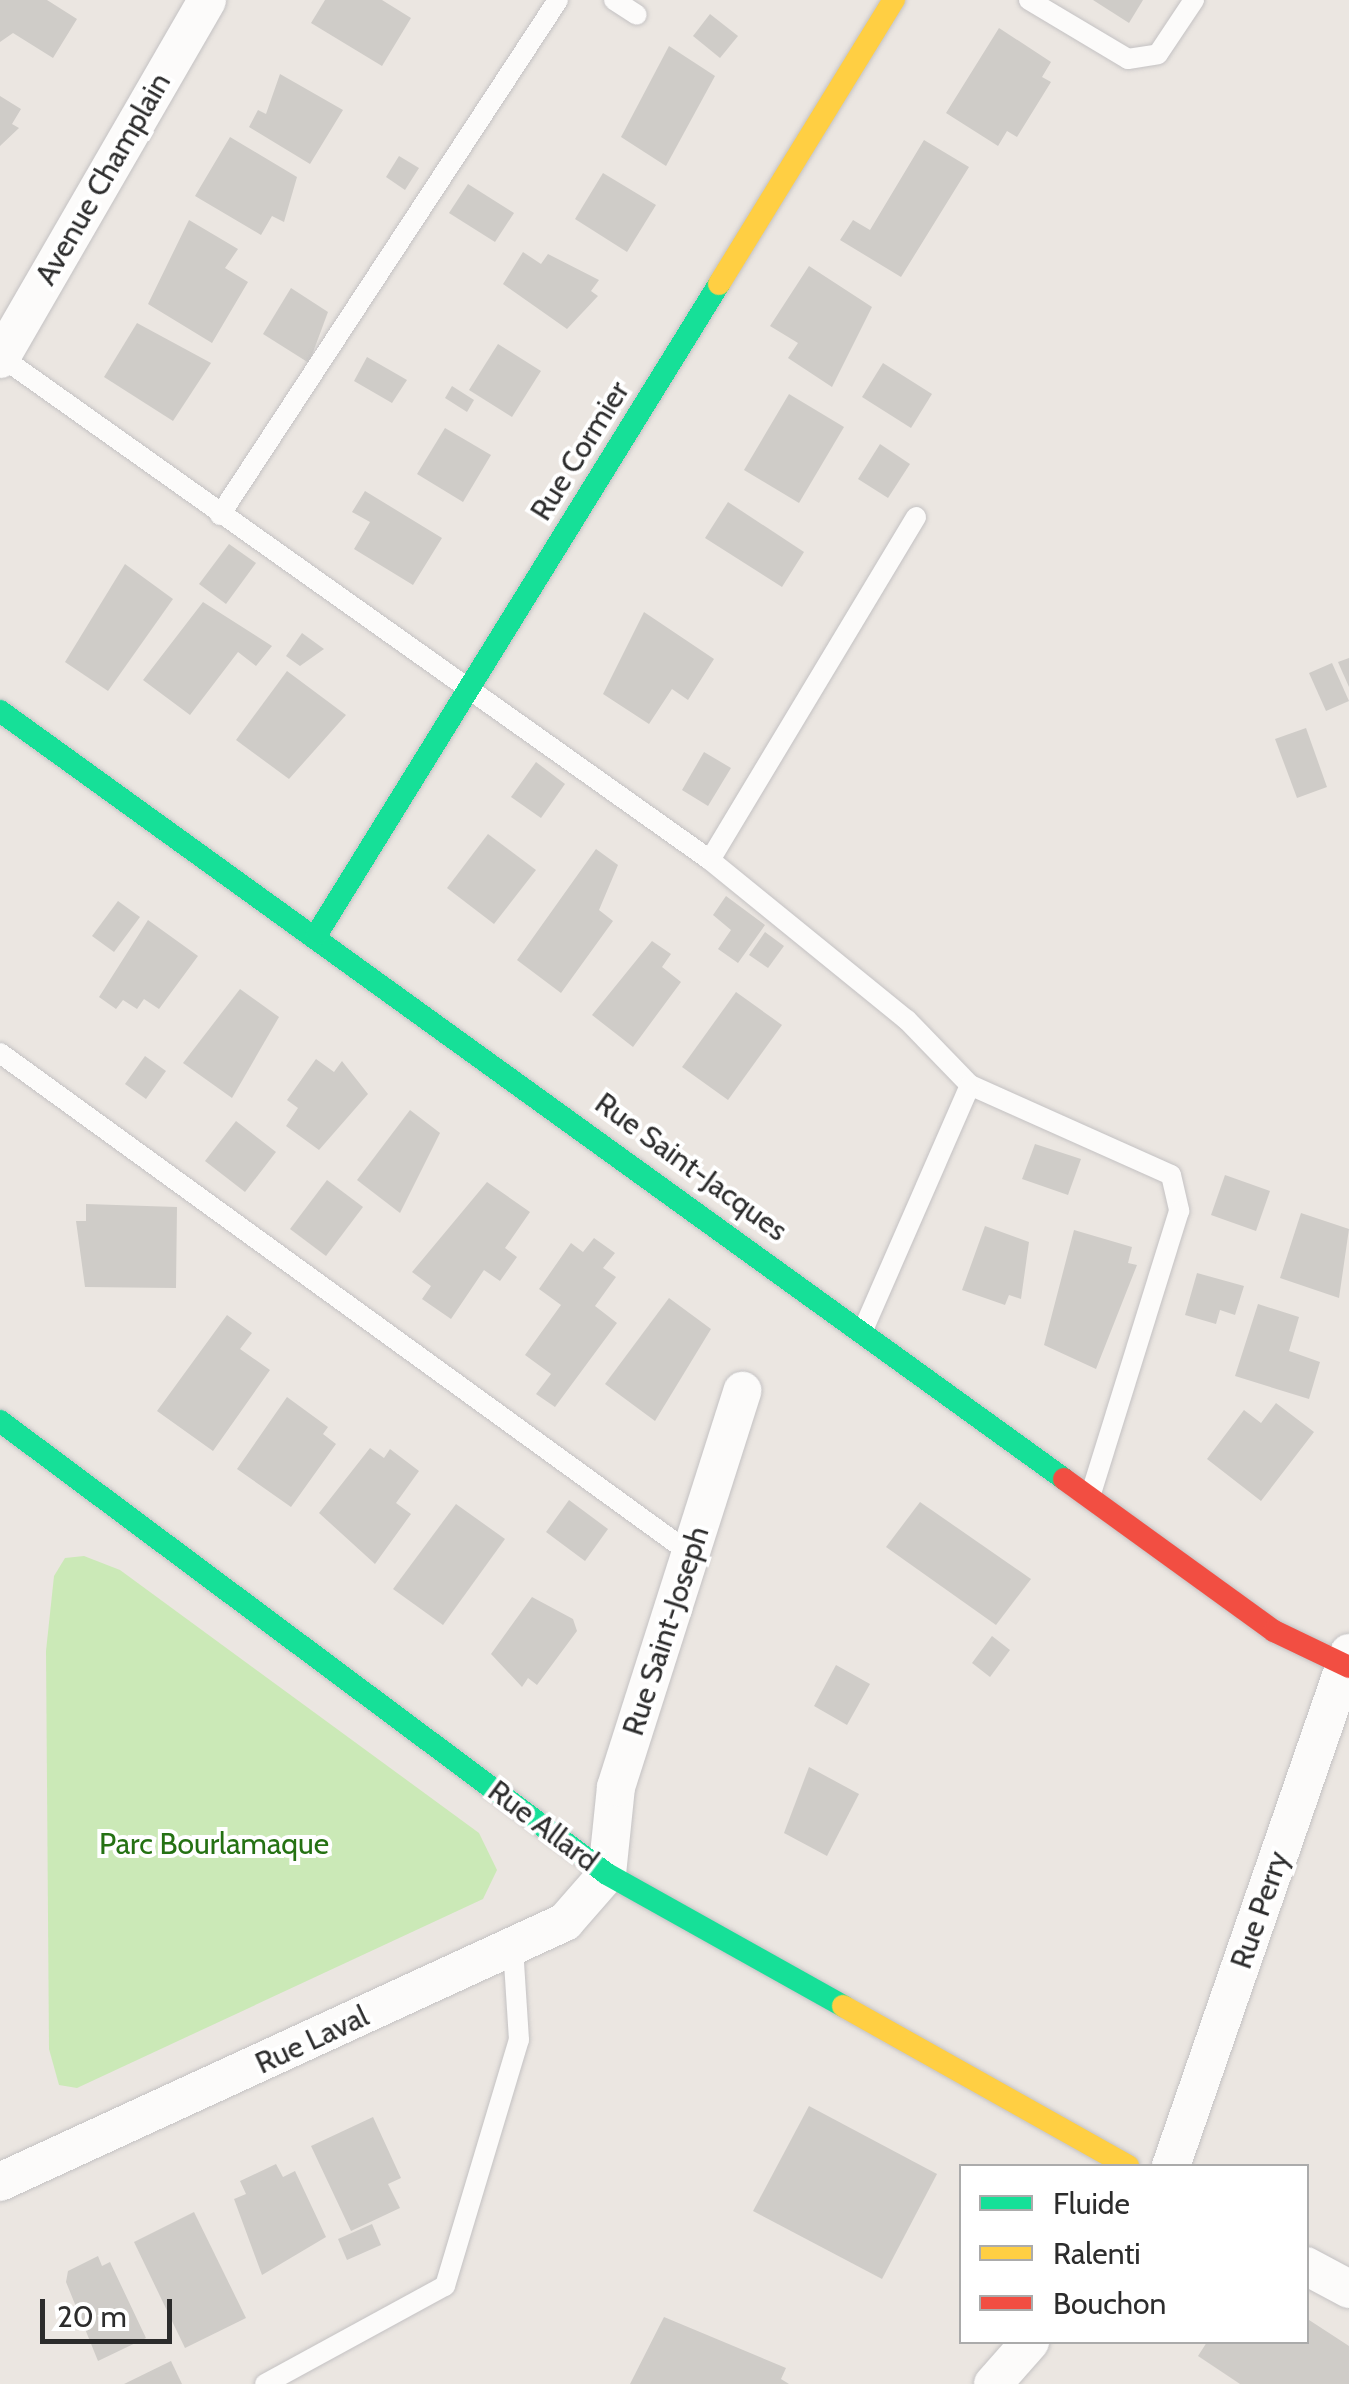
<!DOCTYPE html>
<html>
<head>
<meta charset="utf-8">
<style>
  body { margin:0 }
  #map { position:relative; width:1349px; height:2384px; overflow:hidden; background:#ebe6e1; font-family:Cabin,sans-serif }
  div>[style] { position:absolute }
  [style*='--x'] { left:calc(var(--x)*1px); top:calc(var(--y)*1px); width:calc(var(--w)*1px); rotate:calc(var(--a)*1deg) }
  .green>* { inset:0; background:#cbe9b7 }
  .building>* { inset:0; background:#cfccc8 }
  .roads { filter:drop-shadow(0 0 2px #c4c2c3) drop-shadow(0 0 2px #c4c2c3) }
  .lane>* { height:20px; margin:-10px; padding:0 10px; transform-origin:10px; border-radius:10px; background:#fcfbfa }
  .street>* { height:38px; margin:-19px; padding:0 19px; transform-origin:19px; border-radius:19px; background:#fcfbfa }
  .fast>* { height:22px; margin:-11px; padding:0 11px; transform-origin:11px; border-radius:11px; background:#16e098 }
  .slow>* { height:22px; margin:-11px; padding:0 11px; transform-origin:11px; border-radius:11px; background:#ffcf43 }
  .jam>* { height:22px; margin:-11px; padding:0 11px; transform-origin:11px; border-radius:11px; background:#f24e42 }
  span { translate:-50% -50%; white-space:nowrap; text-align:center; line-height:1.15; -webkit-text-stroke:8px #fff; paint-order:stroke }
  .street-label { font-size:30px; color:#2c2c2c }
  .park-label { font-size:30px; color:#257113 }
  .legend { position:absolute; left:959px; top:2164px; width:350px; height:180px; box-sizing:border-box; background:#fff; border:2px solid #ababab; margin:0; padding:12px 18px; list-style:none; font-size:30px; color:#2c2c2c }
  .legend li { display:flex; align-items:center; gap:20px; height:50px }
  .legend b { width:50px; border:2px solid #ababab }
  .scale { position:absolute; left:40px; top:2299px; width:132px; height:45px; box-sizing:border-box; border:5px solid #2c2c2c; border-top:0; padding-left:12px; font-size:30px; line-height:35px; white-space:nowrap; color:#2c2c2c; -webkit-text-stroke:8px #fff; paint-order:stroke }
</style>
</head>
<body>
<div id="map">
  <div class="green">
    <i style="clip-path:polygon(84px 1556px,120px 1570px,479px 1833px,497px 1870px,483px 1899px,77px 2088px,59px 2085px,49px 2049px,46px 1651px,54px 1576px,65px 1558px)"></i>
  </div>
  <div class="building">
    <i style="clip-path:polygon(0 0,47px 0,77px 19px,53px 58px,13px 33px,0 42px)"></i>
    <i style="clip-path:polygon(325px 0,382px 0,411px 18px,382px 66px,311px 23px)"></i>
    <i style="clip-path:polygon(1093px 0,1143px 0,1129px 23px)"></i>
    <i style="clip-path:polygon(710px 14px,738px 36px,720px 58px,693px 36px)"></i>
    <i style="clip-path:polygon(999px 28px,1051px 62px,1042px 77px,1051px 82px,1017px 137px,1007px 131px,998px 146px,946px 113px)"></i>
    <i style="clip-path:polygon(669px 46px,715px 76px,666px 166px,621px 137px)"></i>
    <i style="clip-path:polygon(280px 74px,343px 110px,310px 164px,249px 127px,258px 110px,266px 114px)"></i>
    <i style="clip-path:polygon(0 96px,21px 109px,12px 124px,19px 128px,0 146px)"></i>
    <i style="clip-path:polygon(230px 137px,297px 177px,284px 222px,272px 216px,261px 235px,195px 196px)"></i>
    <i style="clip-path:polygon(924px 140px,969px 167px,901px 277px,840px 240px,853px 220px,870px 230px)"></i>
    <i style="clip-path:polygon(399px 156px,419px 168px,405px 190px,386px 177px)"></i>
    <i style="clip-path:polygon(603px 173px,656px 205px,627px 252px,575px 219px)"></i>
    <i style="clip-path:polygon(468px 184px,514px 213px,495px 242px,449px 213px)"></i>
    <i style="clip-path:polygon(189px 220px,238px 249px,225px 268px,248px 282px,212px 343px,148px 304px)"></i>
    <i style="clip-path:polygon(523px 252px,541px 264px,548px 254px,599px 280px,591px 291px,598px 296px,567px 329px,503px 284px)"></i>
    <i style="clip-path:polygon(809px 266px,872px 307px,832px 387px,788px 358px,798px 343px,770px 326px)"></i>
    <i style="clip-path:polygon(291px 288px,328px 312px,309px 363px,263px 334px)"></i>
    <i style="clip-path:polygon(137px 323px,211px 363px,173px 421px,104px 377px)"></i>
    <i style="clip-path:polygon(498px 344px,541px 371px,512px 417px,469px 390px)"></i>
    <i style="clip-path:polygon(367px 357px,407px 380px,392px 403px,354px 381px)"></i>
    <i style="clip-path:polygon(883px 363px,932px 394px,911px 428px,862px 397px)"></i>
    <i style="clip-path:polygon(452px 386px,474px 400px,467px 412px,445px 398px)"></i>
    <i style="clip-path:polygon(789px 394px,844px 427px,799px 503px,744px 470px)"></i>
    <i style="clip-path:polygon(445px 428px,491px 455px,463px 502px,417px 474px)"></i>
    <i style="clip-path:polygon(880px 444px,910px 464px,888px 498px,858px 479px)"></i>
    <i style="clip-path:polygon(365px 491px,442px 538px,413px 585px,354px 549px,370px 522px,352px 512px)"></i>
    <i style="clip-path:polygon(728px 502px,804px 552px,782px 587px,705px 538px)"></i>
    <i style="clip-path:polygon(229px 544px,256px 563px,226px 604px,199px 584px)"></i>
    <i style="clip-path:polygon(125px 564px,173px 599px,108px 691px,65px 662px)"></i>
    <i style="clip-path:polygon(203px 602px,272px 646px,256px 666px,238px 652px,190px 715px,143px 680px)"></i>
    <i style="clip-path:polygon(644px 612px,714px 659px,688px 700px,672px 689px,649px 724px,603px 694px)"></i>
    <i style="clip-path:polygon(302px 633px,324px 649px,300px 666px,286px 656px)"></i>
    <i style="clip-path:polygon(1349px 658px,1349px 687px,1338px 662px)"></i>
    <i style="clip-path:polygon(1332px 663px,1349px 701px,1326px 711px,1309px 673px)"></i>
    <i style="clip-path:polygon(287px 671px,346px 715px,289px 779px,236px 740px)"></i>
    <i style="clip-path:polygon(1306px 728px,1327px 787px,1297px 798px,1275px 739px)"></i>
    <i style="clip-path:polygon(704px 752px,731px 768px,708px 806px,682px 790px)"></i>
    <i style="clip-path:polygon(536px 762px,565px 784px,541px 818px,511px 797px)"></i>
    <i style="clip-path:polygon(488px 834px,536px 870px,494px 924px,447px 888px)"></i>
    <i style="clip-path:polygon(596px 849px,618px 865px,599px 910px,613px 921px,561px 993px,517px 960px)"></i>
    <i style="clip-path:polygon(726px 896px,765px 925px,738px 963px,718px 949px,731px 930px,713px 915px)"></i>
    <i style="clip-path:polygon(118px 901px,140px 917px,114px 952px,92px 936px)"></i>
    <i style="clip-path:polygon(148px 920px,198px 956px,159px 1009px,144px 999px,137px 1009px,123px 1000px,116px 1009px,99px 997px)"></i>
    <i style="clip-path:polygon(765px 932px,784px 946px,768px 968px,749px 955px)"></i>
    <i style="clip-path:polygon(652px 941px,671px 954px,662px 967px,681px 982px,633px 1047px,592px 1015px)"></i>
    <i style="clip-path:polygon(240px 989px,279px 1017px,232px 1098px,183px 1063px)"></i>
    <i style="clip-path:polygon(736px 992px,782px 1025px,728px 1100px,682px 1067px)"></i>
    <i style="clip-path:polygon(145px 1056px,166px 1071px,146px 1099px,125px 1084px)"></i>
    <i style="clip-path:polygon(316px 1059px,334px 1072px,342px 1061px,368px 1094px,319px 1150px,286px 1126px,298px 1108px,287px 1100px)"></i>
    <i style="clip-path:polygon(410px 1110px,440px 1133px,400px 1213px,357px 1180px)"></i>
    <i style="clip-path:polygon(236px 1121px,276px 1152px,245px 1192px,205px 1161px)"></i>
    <i style="clip-path:polygon(1035px 1144px,1081px 1159px,1068px 1195px,1022px 1179px)"></i>
    <i style="clip-path:polygon(1225px 1175px,1270px 1191px,1256px 1231px,1211px 1215px)"></i>
    <i style="clip-path:polygon(327px 1180px,363px 1207px,326px 1256px,290px 1229px)"></i>
    <i style="clip-path:polygon(487px 1182px,530px 1212px,505px 1248px,517px 1257px,500px 1281px,484px 1270px,451px 1319px,422px 1299px,431px 1286px,412px 1272px)"></i>
    <i style="clip-path:polygon(86px 1204px,177px 1207px,176px 1288px,85px 1287px,76px 1221px,86px 1221px)"></i>
    <i style="clip-path:polygon(1301px 1213px,1349px 1229px,1339px 1298px,1280px 1278px)"></i>
    <i style="clip-path:polygon(985px 1226px,1029px 1242px,1021px 1299px,1009px 1295px,1005px 1305px,962px 1290px)"></i>
    <i style="clip-path:polygon(1074px 1230px,1132px 1247px,1128px 1263px,1137px 1265px,1096px 1369px,1044px 1345px)"></i>
    <i style="clip-path:polygon(594px 1238px,615px 1253px,603px 1268px,616px 1277px,595px 1306px,617px 1323px,555px 1407px,536px 1394px,551px 1374px,525px 1355px,561px 1305px,539px 1289px,571px 1243px,583px 1252px)"></i>
    <i style="clip-path:polygon(1197px 1273px,1244px 1286px,1235px 1315px,1220px 1310px,1216px 1324px,1185px 1315px)"></i>
    <i style="clip-path:polygon(669px 1298px,711px 1329px,655px 1421px,605px 1384px)"></i>
    <i style="clip-path:polygon(1258px 1304px,1299px 1317px,1289px 1351px,1320px 1362px,1309px 1399px,1235px 1376px)"></i>
    <i style="clip-path:polygon(227px 1315px,252px 1333px,240px 1349px,270px 1370px,213px 1451px,157px 1411px)"></i>
    <i style="clip-path:polygon(287px 1397px,328px 1427px,323px 1434px,336px 1444px,291px 1507px,237px 1469px)"></i>
    <i style="clip-path:polygon(1276px 1403px,1314px 1432px,1261px 1501px,1207px 1459px,1244px 1410px,1261px 1423px)"></i>
    <i style="clip-path:polygon(370px 1448px,384px 1458px,390px 1449px,419px 1471px,396px 1503px,411px 1514px,375px 1564px,319px 1513px)"></i>
    <i style="clip-path:polygon(569px 1500px,608px 1529px,585px 1561px,546px 1532px)"></i>
    <i style="clip-path:polygon(920px 1502px,1031px 1579px,996px 1625px,886px 1547px)"></i>
    <i style="clip-path:polygon(456px 1504px,505px 1539px,443px 1625px,393px 1589px)"></i>
    <i style="clip-path:polygon(532px 1597px,573px 1619px,577px 1631px,537px 1685px,528px 1678px,522px 1687px,491px 1654px)"></i>
    <i style="clip-path:polygon(992px 1636px,1010px 1650px,990px 1677px,972px 1663px)"></i>
    <i style="clip-path:polygon(836px 1665px,870px 1684px,847px 1725px,814px 1706px)"></i>
    <i style="clip-path:polygon(809px 1767px,859px 1794px,827px 1856px,784px 1833px)"></i>
    <i style="clip-path:polygon(809px 2106px,937px 2174px,882px 2279px,753px 2211px)"></i>
    <i style="clip-path:polygon(373px 2117px,401px 2178px,388px 2184px,400px 2208px,351px 2231px,311px 2146px)"></i>
    <i style="clip-path:polygon(276px 2164px,283px 2177px,295px 2171px,326px 2237px,262px 2275px,234px 2199px,246px 2194px,240px 2181px)"></i>
    <i style="clip-path:polygon(194px 2212px,246px 2318px,185px 2348px,134px 2242px)"></i>
    <i style="clip-path:polygon(372px 2224px,381px 2245px,347px 2260px,338px 2239px)"></i>
    <i style="clip-path:polygon(98px 2256px,102px 2266px,110px 2262px,146px 2338px,98px 2361px,66px 2282px,68px 2271px)"></i>
    <i style="clip-path:polygon(664px 2317px,786px 2368px,781px 2379px,789px 2384px,630px 2384px)"></i>
    <i style="clip-path:polygon(1306px 2318px,1349px 2346px,1349px 2384px,1240px 2384px,1198px 2356px,1207px 2342px,1306px 2342px)"></i>
    <i style="clip-path:polygon(171px 2361px,182px 2384px,124px 2384px)"></i>
  </div>
  <div class="roads">
    <div class="lane">
      <i style="--x:614;--y:0;--w:27;--a:33"></i>
      <i style="--x:1029;--y:0;--w:115;--a:30.8"></i>
      <i style="--x:1128;--y:59;--w:30;--a:-9"></i>
      <i style="--x:1158;--y:54;--w:65;--a:-56.3"></i>
      <i style="--x:0;--y:356;--w:871;--a:35.37"></i>
      <i style="--x:710;--y:860;--w:254;--a:39.1"></i>
      <i style="--x:907;--y:1020;--w:91;--a:45.9"></i>
      <i style="--x:970;--y:1085;--w:220;--a:24.1"></i>
      <i style="--x:1171;--y:1175;--w:37;--a:77"></i>
      <i style="--x:1179;--y:1211;--w:299;--a:107.3"></i>
      <i style="--x:220;--y:515;--w:616;--a:-56.72"></i>
      <i style="--x:710;--y:860;--w:400;--a:-59"></i>
      <i style="--x:0;--y:1053;--w:854;--a:35.94"></i>
      <i style="--x:863;--y:1330;--w:267;--a:-66.4"></i>
      <i style="--x:265;--y:2384;--w:205;--a:-28.6"></i>
      <i style="--x:445;--y:2286;--w:257;--a:-73.3"></i>
      <i style="--x:519;--y:2040;--w:92;--a:-93.7"></i>
    </div>
    <div class="street">
      <i style="--x:0;--y:359;--w:414;--a:-60"></i>
      <i style="--x:1171;--y:2166;--w:543;--a:-70.86"></i>
      <i style="--x:0;--y:2182;--w:622;--a:-24.71"></i>
      <i style="--x:565;--y:1922;--w:64;--a:-48.8"></i>
      <i style="--x:607;--y:1874;--w:87;--a:-84.1"></i>
      <i style="--x:616;--y:1787;--w:416;--a:-72.3"></i>
      <i style="--x:1306;--y:2266;--w:49;--a:28.1"></i>
      <i style="--x:993;--y:2384;--w:56;--a:-48.6"></i>
    </div>
    <div class="fast">
      <i style="--x:0;--y:711;--w:1312;--a:35.82"></i>
      <i style="--x:317;--y:934;--w:764;--a:-58.26"></i>
      <i style="--x:0;--y:1421;--w:757;--a:36.73"></i>
      <i style="--x:607;--y:1874;--w:270;--a:29.2"></i>
    </div>
    <div class="slow">
      <i style="--x:719;--y:284;--w:334;--a:-58.4"></i>
      <i style="--x:843;--y:2006;--w:327;--a:29.3"></i>
    </div>
    <div class="jam">
      <i style="--x:1064;--y:1479;--w:259;--a:35.9"></i>
      <i style="--x:1274;--y:1631;--w:83;--a:25.6"></i>
    </div>
  </div>
  <div class="street-label">
    <span style="left:103px;top:179px;rotate:-60deg">Avenue Champlain</span>
    <span style="left:580px;top:451px;rotate:-58deg">Rue Cormier</span>
    <span style="left:691px;top:1167px;rotate:36deg">Rue Saint-Jacques</span>
    <span style="left:666px;top:1631px;rotate:-72deg">Rue Saint-Joseph</span>
    <span style="left:543px;top:1826px;rotate:37deg">Rue Allard</span>
    <span style="left:1260px;top:1910px;rotate:-71deg">Rue Perry</span>
    <span style="left:312px;top:2040px;rotate:-25deg">Rue Laval</span>
  </div>
  <div class="park-label">
    <span style="left:214px;top:1844px">Parc Bourlamaque</span>
  </div>
  <ul class="legend">
  <li><b style="height:12px;background:#16e098"></b>Fluide</li>
  <li><b style="height:12px;background:#ffcf43"></b>Ralenti</li>
  <li><b style="height:12px;background:#f24e42"></b>Bouchon</li>
  </ul>
  <div class="scale">20 m</div>
</div>
</body>
</html>
